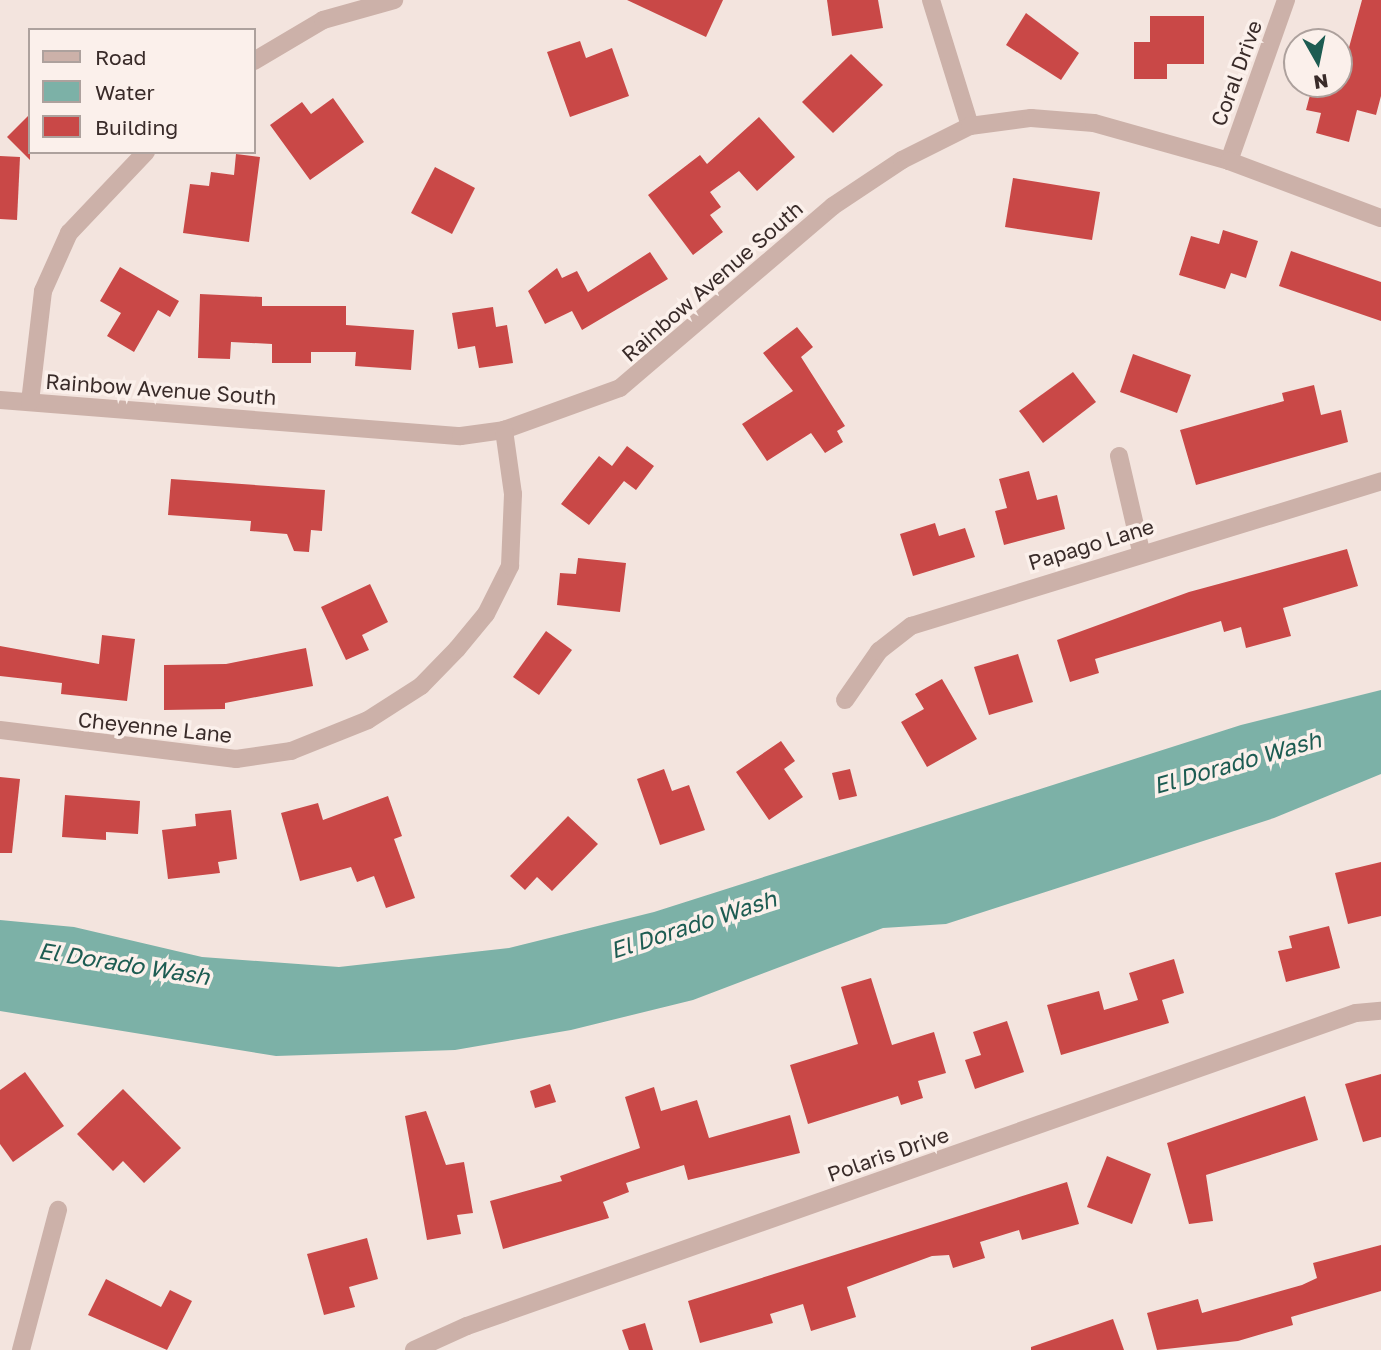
<!DOCTYPE html>
<html>
<head>
<meta charset="utf-8">
<style>
  body { margin:0 }
  #map { position:relative; width:1381px; height:1350px; overflow:hidden; background:#f3e4de; font-family:"Golos Text",sans-serif }
  div>[style] { position:absolute }
  [style*='--x'] { left:calc(var(--x)*1px); top:calc(var(--y)*1px); width:calc(var(--w)*1px); rotate:calc(var(--a)*1deg) }
  .water>* { inset:0; background:#7cb1a7 }
  .building>* { inset:0; background:#c94847 }
  .minor>* { height:18px; margin:-9px; padding:0 9px; transform-origin:9px; border-radius:9px; background:#ccb1a9 }
  span { translate:-50% -50%; white-space:nowrap; text-align:center; line-height:1.15; -webkit-text-stroke:7px #fbf0eb; paint-order:stroke }
  .street-label { font-size:21px; color:#392b29 }
  .water-label { font-size:23px; color:#1d5c52; font-style:italic }
  .legend { position:absolute; left:28px; top:28px; width:228px; height:126px; box-sizing:border-box; background:#fbf0eb; border:2px solid #ada19d; margin:0; padding:9px 12px; list-style:none; font-size:21px; color:#392b29 }
  .legend li { display:flex; align-items:center; gap:14px; height:35px }
  .legend b { width:35px; border:2px solid #ada19d }
  .north { position:absolute; left:1283px; top:28px; width:70px; height:70px; box-sizing:border-box; background:#fbf0eb; border:2px solid #ada19d; border-radius:50%; rotate:171deg; font-size:19px; font-weight:700; line-height:28px; text-align:center; color:#392b29 }
  .north::after { content:''; display:block; margin:auto; width:24px; height:32px; background:#1d5c52; clip-path:polygon(50% 0,100% 100%,50% 72%,0 100%) }
</style>
</head>
<body>
<div id="map">
  <div class="water">
    <i style="clip-path:polygon(1381px 690px,1381px 774px,1274px 818px,946px 924px,883px 928px,693px 1000px,571px 1030px,455px 1050px,276px 1056px,0 1011px,0 920px,74px 927px,202px 957px,339px 967px,509px 948px,654px 912px,1241px 725px)"></i>
  </div>
  <div class="building">
    <i style="clip-path:polygon(627px 0,723px 0,706px 37px)"></i>
    <i style="clip-path:polygon(827px 0,878px 0,883px 28px,832px 36px)"></i>
    <i style="clip-path:polygon(1362px 0,1381px 0,1381px 96px,1376px 115px,1357px 110px,1349px 142px,1316px 133px,1321px 113px,1306px 110px,1313px 84px,1339px 84px)"></i>
    <i style="clip-path:polygon(1026px 13px,1079px 53px,1061px 80px,1006px 45px)"></i>
    <i style="clip-path:polygon(1150px 16px,1204px 16px,1204px 64px,1167px 64px,1167px 79px,1134px 79px,1134px 42px,1150px 42px)"></i>
    <i style="clip-path:polygon(580px 41px,586px 58px,612px 48px,629px 96px,570px 117px,547px 52px)"></i>
    <i style="clip-path:polygon(851px 54px,883px 85px,833px 133px,802px 102px)"></i>
    <i style="clip-path:polygon(333px 98px,364px 142px,310px 180px,270px 125px,302px 102px,311px 114px)"></i>
    <i style="clip-path:polygon(30px 114px,30px 160px,7px 137px)"></i>
    <i style="clip-path:polygon(759px 117px,795px 157px,757px 191px,739px 171px,710px 192px,721px 207px,710px 215px,723px 232px,693px 255px,648px 195px,700px 155px,707px 164px)"></i>
    <i style="clip-path:polygon(236px 154px,260px 157px,249px 242px,183px 233px,190px 184px,209px 186px,211px 172px,234px 175px)"></i>
    <i style="clip-path:polygon(0 156px,20px 157px,17px 220px,0 219px)"></i>
    <i style="clip-path:polygon(435px 167px,475px 188px,452px 234px,411px 213px)"></i>
    <i style="clip-path:polygon(1013px 178px,1100px 192px,1092px 240px,1005px 227px)"></i>
    <i style="clip-path:polygon(1223px 230px,1258px 241px,1246px 278px,1231px 273px,1225px 289px,1179px 275px,1191px 236px,1219px 244px)"></i>
    <i style="clip-path:polygon(1291px 251px,1381px 282px,1381px 321px,1279px 286px)"></i>
    <i style="clip-path:polygon(650px 252px,668px 279px,582px 330px,572px 311px,545px 324px,528px 291px,557px 268px,562px 278px,577px 271px,588px 292px)"></i>
    <i style="clip-path:polygon(120px 267px,179px 301px,170px 317px,158px 310px,134px 352px,107px 336px,121px 313px,100px 301px)"></i>
    <i style="clip-path:polygon(200px 294px,262px 297px,262px 306px,346px 306px,346px 325px,414px 330px,411px 370px,355px 366px,356px 352px,311px 352px,311px 363px,272px 363px,272px 344px,231px 342px,230px 359px,198px 358px)"></i>
    <i style="clip-path:polygon(493px 307px,496px 327px,507px 325px,513px 363px,479px 368px,475px 346px,458px 349px,452px 313px)"></i>
    <i style="clip-path:polygon(797px 327px,813px 347px,801px 357px,845px 426px,837px 431px,843px 442px,825px 453px,811px 433px,767px 461px,742px 424px,793px 391px,763px 353px)"></i>
    <i style="clip-path:polygon(1133px 354px,1191px 375px,1177px 413px,1120px 392px)"></i>
    <i style="clip-path:polygon(1073px 372px,1096px 402px,1043px 443px,1019px 411px)"></i>
    <i style="clip-path:polygon(1314px 385px,1321px 415px,1341px 410px,1348px 442px,1196px 485px,1180px 430px,1284px 401px,1282px 393px)"></i>
    <i style="clip-path:polygon(627px 446px,654px 466px,636px 490px,624px 481px,589px 525px,561px 504px,599px 456px,612px 466px)"></i>
    <i style="clip-path:polygon(1029px 471px,1037px 500px,1057px 495px,1065px 529px,1004px 545px,995px 511px,1007px 508px,999px 479px)"></i>
    <i style="clip-path:polygon(171px 479px,325px 490px,322px 531px,311px 530px,309px 552px,294px 551px,287px 534px,250px 531px,251px 521px,168px 515px)"></i>
    <i style="clip-path:polygon(935px 523px,939px 536px,965px 528px,975px 557px,913px 576px,900px 534px)"></i>
    <i style="clip-path:polygon(1347px 549px,1358px 586px,1283px 608px,1291px 636px,1246px 648px,1241px 627px,1224px 632px,1221px 621px,1095px 659px,1099px 673px,1070px 682px,1057px 640px,1189px 592px)"></i>
    <i style="clip-path:polygon(578px 558px,626px 563px,620px 612px,557px 605px,560px 573px,576px 574px)"></i>
    <i style="clip-path:polygon(370px 584px,388px 622px,362px 635px,369px 650px,346px 660px,321px 607px)"></i>
    <i style="clip-path:polygon(546px 631px,572px 650px,539px 695px,513px 677px)"></i>
    <i style="clip-path:polygon(102px 635px,135px 639px,127px 701px,61px 694px,62px 683px,0 676px,0 646px,99px 664px)"></i>
    <i style="clip-path:polygon(306px 648px,313px 686px,225px 703px,225px 709px,164px 710px,164px 665px,226px 664px)"></i>
    <i style="clip-path:polygon(1018px 654px,1033px 702px,989px 715px,974px 667px)"></i>
    <i style="clip-path:polygon(942px 679px,977px 739px,927px 767px,901px 722px,924px 709px,915px 694px)"></i>
    <i style="clip-path:polygon(781px 741px,795px 761px,784px 769px,803px 797px,769px 820px,736px 772px)"></i>
    <i style="clip-path:polygon(664px 769px,672px 791px,689px 785px,705px 830px,660px 845px,637px 779px)"></i>
    <i style="clip-path:polygon(850px 769px,857px 796px,839px 800px,832px 773px)"></i>
    <i style="clip-path:polygon(0 777px,20px 779px,12px 853px,0 853px)"></i>
    <i style="clip-path:polygon(65px 795px,140px 801px,138px 834px,106px 832px,106px 840px,62px 837px)"></i>
    <i style="clip-path:polygon(388px 796px,402px 836px,394px 839px,415px 898px,386px 908px,374px 876px,357px 882px,351px 867px,300px 881px,281px 813px,318px 803px,323px 820px)"></i>
    <i style="clip-path:polygon(231px 810px,237px 859px,218px 862px,220px 873px,168px 879px,162px 830px,196px 826px,195px 814px)"></i>
    <i style="clip-path:polygon(568px 816px,598px 844px,552px 891px,537px 877px,525px 890px,510px 876px)"></i>
    <i style="clip-path:polygon(1381px 862px,1381px 916px,1348px 924px,1335px 873px)"></i>
    <i style="clip-path:polygon(1329px 926px,1340px 968px,1286px 982px,1278px 951px,1292px 948px,1289px 936px)"></i>
    <i style="clip-path:polygon(1174px 959px,1184px 993px,1162px 1000px,1169px 1023px,1061px 1055px,1047px 1005px,1099px 991px,1104px 1010px,1138px 1000px,1129px 973px)"></i>
    <i style="clip-path:polygon(871px 978px,892px 1045px,934px 1032px,946px 1073px,918px 1081px,923px 1098px,901px 1105px,898px 1096px,808px 1124px,790px 1065px,858px 1044px,841px 987px)"></i>
    <i style="clip-path:polygon(1007px 1021px,1024px 1072px,975px 1089px,965px 1060px,981px 1055px,973px 1032px)"></i>
    <i style="clip-path:polygon(25px 1072px,64px 1126px,13px 1162px,0 1144px,0 1090px)"></i>
    <i style="clip-path:polygon(1381px 1074px,1381px 1137px,1363px 1142px,1345px 1084px)"></i>
    <i style="clip-path:polygon(550px 1084px,556px 1102px,535px 1108px,530px 1091px)"></i>
    <i style="clip-path:polygon(654px 1087px,661px 1111px,697px 1100px,709px 1138px,790px 1115px,800px 1153px,688px 1180px,684px 1165px,626px 1183px,629px 1192px,603px 1202px,609px 1218px,503px 1249px,490px 1201px,562px 1181px,560px 1176px,640px 1148px,625px 1097px)"></i>
    <i style="clip-path:polygon(123px 1089px,181px 1148px,144px 1183px,123px 1161px,113px 1171px,77px 1134px)"></i>
    <i style="clip-path:polygon(1305px 1096px,1318px 1140px,1206px 1175px,1213px 1221px,1189px 1224px,1167px 1143px)"></i>
    <i style="clip-path:polygon(426px 1111px,446px 1165px,464px 1162px,473px 1213px,457px 1215px,461px 1234px,427px 1240px,405px 1116px)"></i>
    <i style="clip-path:polygon(1107px 1156px,1151px 1174px,1132px 1224px,1087px 1207px)"></i>
    <i style="clip-path:polygon(1067px 1182px,1079px 1224px,1022px 1240px,1019px 1230px,980px 1242px,985px 1258px,953px 1268px,949px 1255px,932px 1256px,847px 1287px,856px 1317px,811px 1331px,803px 1304px,770px 1314px,773px 1323px,700px 1343px,688px 1301px)"></i>
    <i style="clip-path:polygon(367px 1238px,378px 1279px,349px 1287px,355px 1307px,324px 1315px,307px 1254px)"></i>
    <i style="clip-path:polygon(1381px 1245px,1381px 1291px,1291px 1317px,1293px 1325px,1238px 1341px,1157px 1350px,1147px 1313px,1198px 1299px,1202px 1313px,1302px 1285px,1317px 1278px,1313px 1263px)"></i>
    <i style="clip-path:polygon(106px 1279px,161px 1307px,170px 1290px,192px 1301px,167px 1350px,88px 1315px)"></i>
    <i style="clip-path:polygon(1113px 1319px,1124px 1350px,1031px 1350px,1031px 1347px)"></i>
    <i style="clip-path:polygon(645px 1323px,653px 1350px,629px 1350px,622px 1330px)"></i>
  </div>
  <div class="minor">
    <i style="--x:931;--y:0;--w:132;--a:72.8"></i>
    <i style="--x:254;--y:61;--w:80;--a:-30.7"></i>
    <i style="--x:323;--y:20;--w:74;--a:-15.7"></i>
    <i style="--x:1229;--y:161;--w:171;--a:-70.5"></i>
    <i style="--x:0;--y:400;--w:462;--a:4.5"></i>
    <i style="--x:461;--y:436;--w:43;--a:-7.9"></i>
    <i style="--x:504;--y:430;--w:123;--a:-19.9"></i>
    <i style="--x:620;--y:388;--w:280;--a:-40.5"></i>
    <i style="--x:833;--y:206;--w:83;--a:-33.7"></i>
    <i style="--x:902;--y:160;--w:76;--a:-26.6"></i>
    <i style="--x:970;--y:126;--w:62;--a:-7.5"></i>
    <i style="--x:1031;--y:118;--w:63;--a:4.5"></i>
    <i style="--x:1094;--y:123;--w:140;--a:15.7"></i>
    <i style="--x:1229;--y:161;--w:162;--a:20.6"></i>
    <i style="--x:30;--y:402;--w:112;--a:-83.3"></i>
    <i style="--x:43;--y:291;--w:64;--a:-65.9"></i>
    <i style="--x:69;--y:233;--w:112;--a:-46.5"></i>
    <i style="--x:1119;--y:456;--w:98;--a:77"></i>
    <i style="--x:845;--y:700;--w:60;--a:-55.2"></i>
    <i style="--x:879;--y:651;--w:41;--a:-38"></i>
    <i style="--x:911;--y:626;--w:492;--a:-17.1"></i>
    <i style="--x:0;--y:730;--w:238;--a:7"></i>
    <i style="--x:236;--y:759;--w:56;--a:-8.3"></i>
    <i style="--x:291;--y:751;--w:83;--a:-21.9"></i>
    <i style="--x:368;--y:720;--w:63;--a:-32.7"></i>
    <i style="--x:421;--y:686;--w:52;--a:-45.8"></i>
    <i style="--x:457;--y:649;--w:45;--a:-50.4"></i>
    <i style="--x:486;--y:614;--w:54;--a:-63.4"></i>
    <i style="--x:510;--y:566;--w:72;--a:-87.6"></i>
    <i style="--x:513;--y:494;--w:65;--a:-98"></i>
    <i style="--x:21;--y:1350;--w:145;--a:-75.2"></i>
    <i style="--x:414;--y:1350;--w:58;--a:-24.4"></i>
    <i style="--x:467;--y:1326;--w:942;--a:-19.4"></i>
    <i style="--x:1356;--y:1013;--w:25;--a:-5"></i>
  </div>
  <div class="street-label">
    <span style="left:1236px;top:73px;rotate:-70deg">Coral Drive</span>
    <span style="left:712px;top:281px;rotate:-41deg">Rainbow Avenue South</span>
    <span style="left:161px;top:389px;rotate:4deg">Rainbow Avenue South</span>
    <span style="left:1091px;top:544px;rotate:-17deg">Papago Lane</span>
    <span style="left:155px;top:727px;rotate:6deg">Cheyenne Lane</span>
    <span style="left:888px;top:1154px;rotate:-19deg">Polaris Drive</span>
  </div>
  <div class="water-label">
    <span style="left:1237px;top:762px;rotate:-16deg">El Dorado Wash</span>
    <span style="left:693px;top:924px;rotate:-18deg">El Dorado Wash</span>
    <span style="left:124px;top:963px;rotate:9deg">El Dorado Wash</span>
  </div>
  <ul class="legend">
  <li><b style="height:9px;background:#ccb1a9"></b>Road</li>
  <li><b style="height:19px;background:#7cb1a7"></b>Water</li>
  <li><b style="height:19px;background:#c94847"></b>Building</li>
  </ul>
  <div class="north">N</div>
</div>
</body>
</html>
